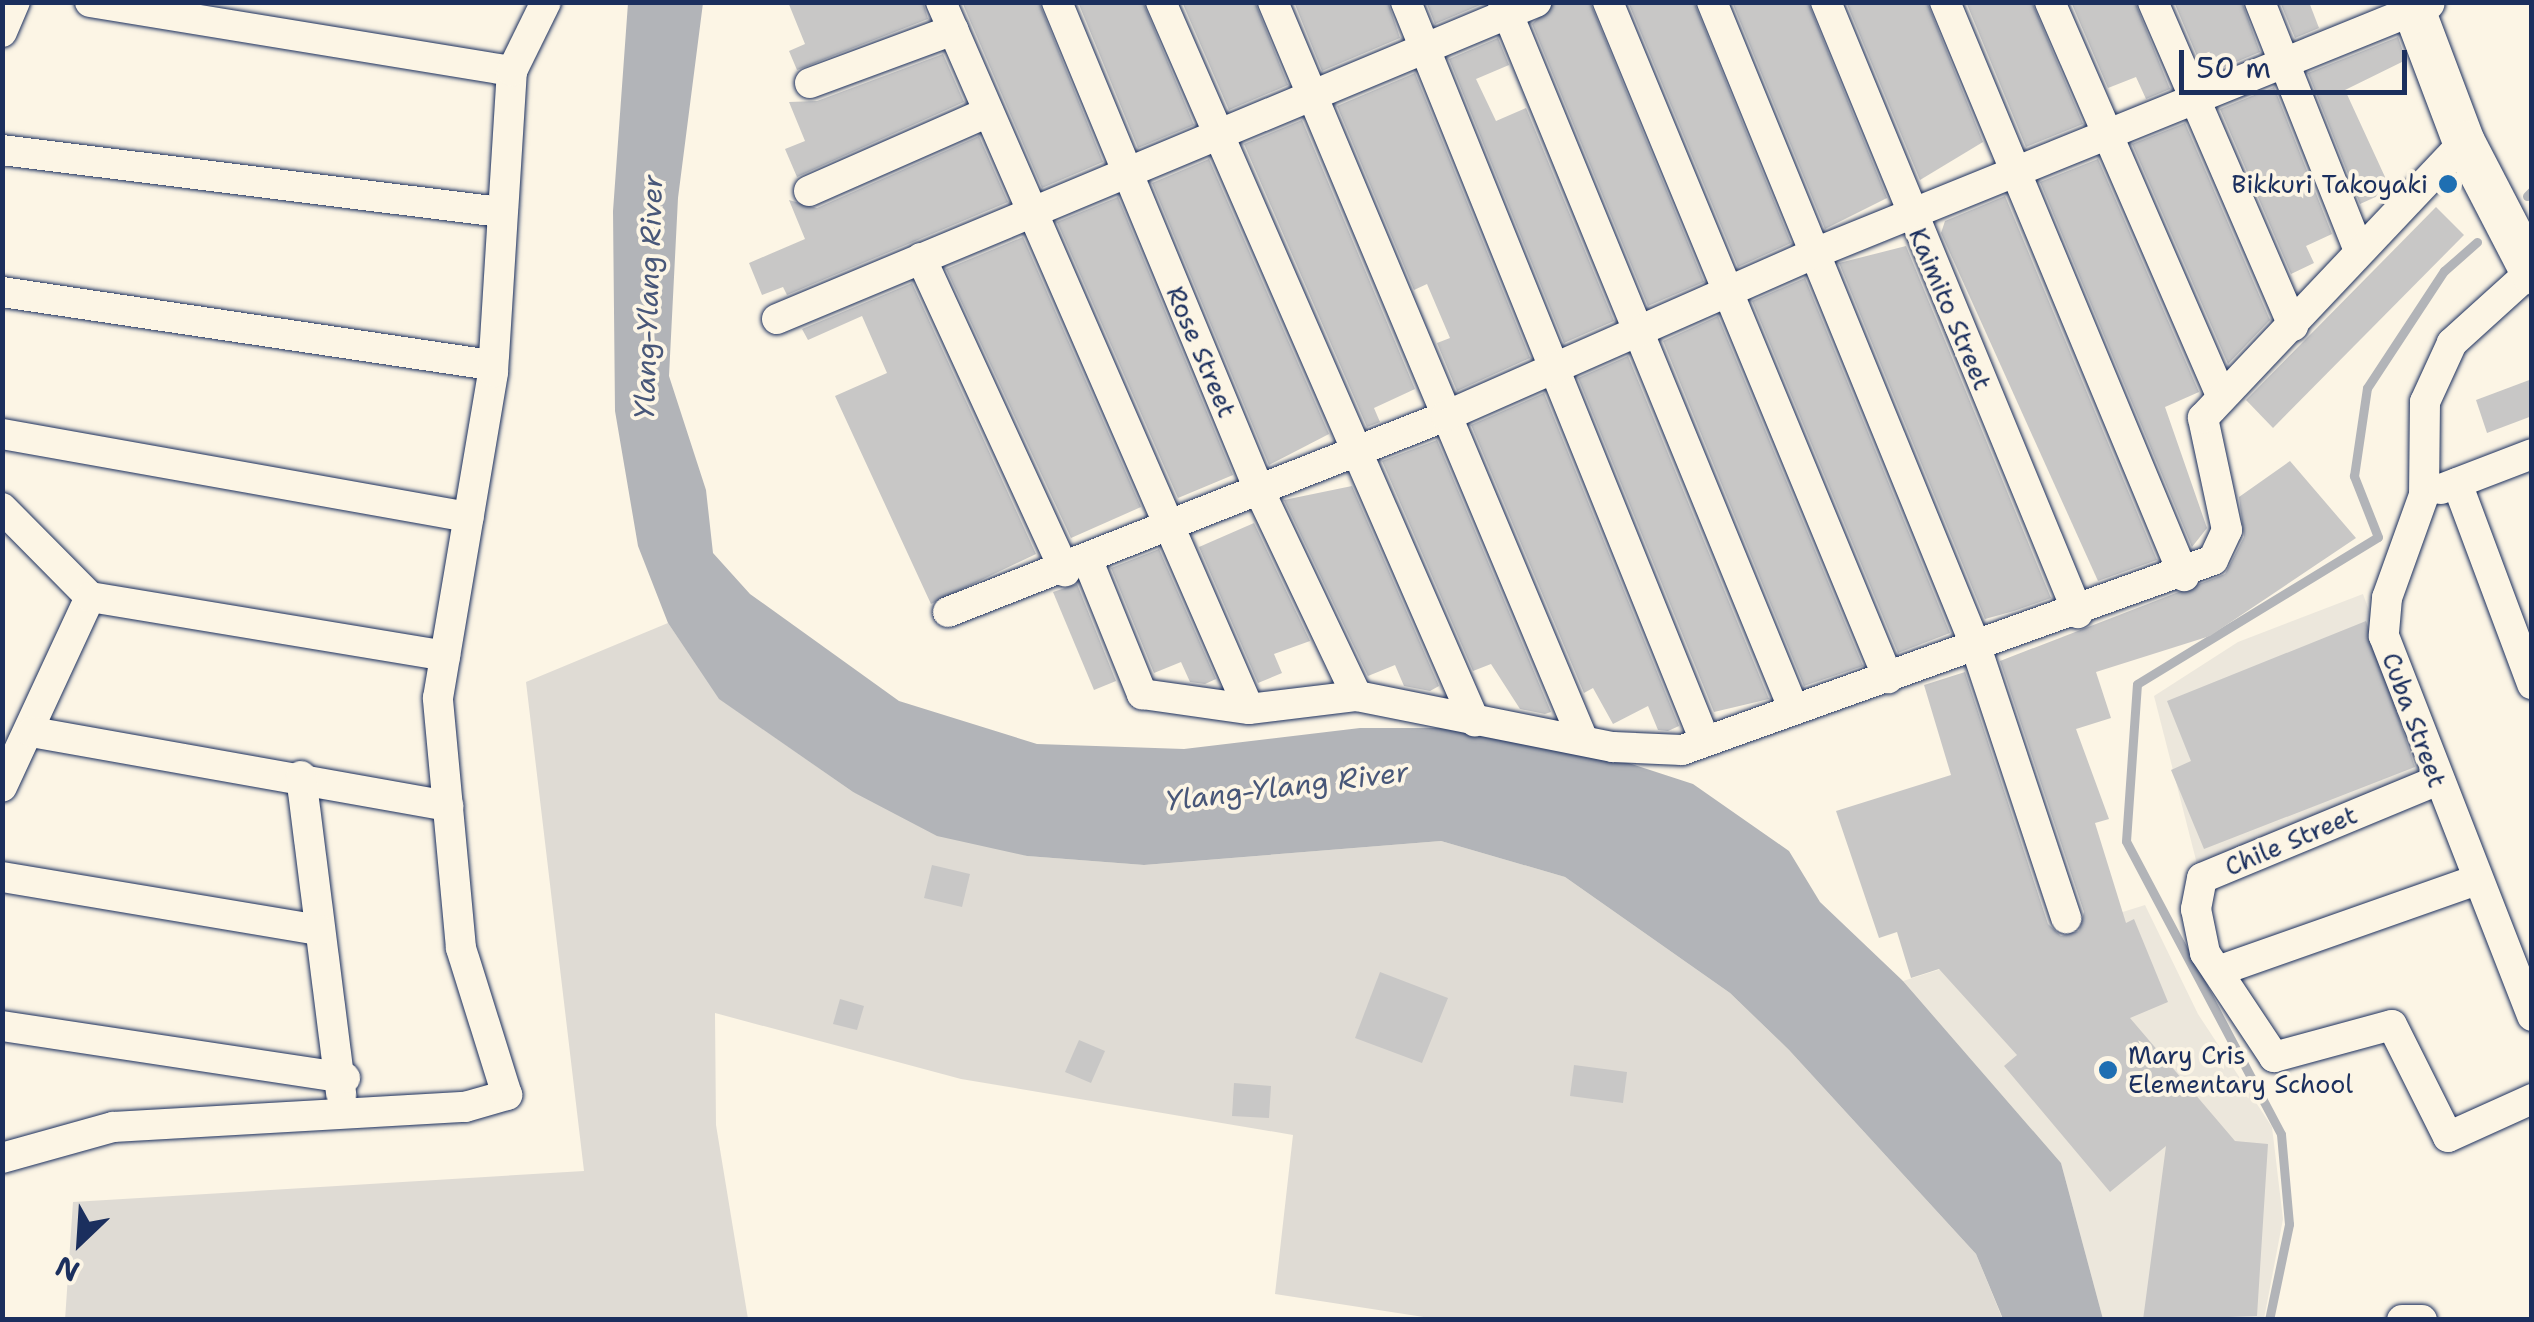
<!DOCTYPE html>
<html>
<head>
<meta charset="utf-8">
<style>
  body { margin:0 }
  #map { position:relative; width:2534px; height:1322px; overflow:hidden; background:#fcf5e5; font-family:"Shantell Sans",sans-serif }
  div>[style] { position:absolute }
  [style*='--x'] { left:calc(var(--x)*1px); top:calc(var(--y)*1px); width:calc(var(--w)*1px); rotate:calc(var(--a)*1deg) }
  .built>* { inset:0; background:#ece7dc }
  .green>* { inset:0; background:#dfdbd4 }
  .water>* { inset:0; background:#b2b4b8 }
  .stream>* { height:9px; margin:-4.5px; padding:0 4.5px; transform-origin:4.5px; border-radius:4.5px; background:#b2b4b8 }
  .building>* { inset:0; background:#c8c7c6 }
  .roads { filter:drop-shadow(0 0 2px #1b2f5e) drop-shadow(0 0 2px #1b2f5e) }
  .street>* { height:30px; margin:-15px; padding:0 15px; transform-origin:15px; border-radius:15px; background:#fcf5e5 }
  .secondary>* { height:42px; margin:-21px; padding:0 21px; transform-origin:21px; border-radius:21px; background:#fcf5e5 }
  .dots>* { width:28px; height:28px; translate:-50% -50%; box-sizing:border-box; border:5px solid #fcf5e5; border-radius:50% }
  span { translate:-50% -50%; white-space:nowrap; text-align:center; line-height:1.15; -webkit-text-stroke:8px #fcf5e5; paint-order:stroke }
  .poi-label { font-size:25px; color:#1b2f5e }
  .right { translate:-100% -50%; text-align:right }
  .left { translate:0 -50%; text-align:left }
  .street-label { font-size:25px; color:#1b2f5e }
  .water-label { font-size:28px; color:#485779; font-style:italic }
  .frame { position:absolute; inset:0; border:5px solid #1b2f5e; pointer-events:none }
  .north { position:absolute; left:30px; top:1192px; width:100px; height:100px; -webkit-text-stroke:8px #fcf5e5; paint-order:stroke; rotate:205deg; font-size:28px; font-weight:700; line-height:40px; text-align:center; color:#1b2f5e }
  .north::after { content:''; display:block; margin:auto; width:35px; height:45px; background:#1b2f5e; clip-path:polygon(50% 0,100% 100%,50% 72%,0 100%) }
  .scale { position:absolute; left:2179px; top:50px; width:228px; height:45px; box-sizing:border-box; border:5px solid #1b2f5e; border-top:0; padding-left:12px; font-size:30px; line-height:35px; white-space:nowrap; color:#1b2f5e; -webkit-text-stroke:8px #fcf5e5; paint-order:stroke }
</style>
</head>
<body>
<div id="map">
  <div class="built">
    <i style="clip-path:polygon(2363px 594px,2426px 769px,2197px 864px,2154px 696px,2238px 642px)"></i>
    <i style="clip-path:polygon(2145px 905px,2198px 1014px,2272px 1127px,2283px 1219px,2264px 1319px,2103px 1319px,2061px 1163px,1903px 981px)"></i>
  </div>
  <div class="green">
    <i style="clip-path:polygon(668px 623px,720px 699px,853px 792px,1027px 856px,1144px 865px,1441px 841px,1565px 877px,1730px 993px,1789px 1050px,1976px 1254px,2003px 1320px,1443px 1320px,1275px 1294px,1293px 1135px,961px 1079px,715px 1013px,716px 1125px,748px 1319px,65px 1320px,73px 1202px,584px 1171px,526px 682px)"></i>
  </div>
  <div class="water">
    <i style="clip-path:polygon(628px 3px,703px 3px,678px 198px,669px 376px,706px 490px,713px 553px,750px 594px,899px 701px,1037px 744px,1184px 749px,1360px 728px,1442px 728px,1607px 756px,1693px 784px,1789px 851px,1820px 902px,1903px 981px,2061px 1163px,2103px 1319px,2003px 1319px,1976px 1254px,1789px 1050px,1730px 993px,1565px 877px,1441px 841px,1144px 865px,1027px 856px,937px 836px,853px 792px,719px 699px,668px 623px,638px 546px,615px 411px,613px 211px)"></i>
  </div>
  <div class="stream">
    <i style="--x:2527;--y:196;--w:7;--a:-45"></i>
    <i style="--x:2269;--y:1320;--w:98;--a:-78.2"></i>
    <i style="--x:2289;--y:1224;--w:90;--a:-95.1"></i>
    <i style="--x:2281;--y:1134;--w:331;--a:-117.9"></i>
    <i style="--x:2126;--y:841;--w:157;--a:-86"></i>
    <i style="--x:2137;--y:684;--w:282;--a:-31.4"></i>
    <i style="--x:2378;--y:537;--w:66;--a:-111.5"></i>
    <i style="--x:2354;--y:476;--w:89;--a:-81.6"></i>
    <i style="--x:2367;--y:388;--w:140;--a:-56.7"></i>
    <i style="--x:2444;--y:271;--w:44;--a:-41.3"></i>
  </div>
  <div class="building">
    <i style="clip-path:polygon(788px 2px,923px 2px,928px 19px,797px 70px,789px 51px,805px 44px)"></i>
    <i style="clip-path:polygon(962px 2px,1039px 2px,1103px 162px,1042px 188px)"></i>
    <i style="clip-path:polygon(1078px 2px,1143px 2px,1194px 125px,1138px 148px)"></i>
    <i style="clip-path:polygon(1182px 2px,1255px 2px,1288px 85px,1229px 110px)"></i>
    <i style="clip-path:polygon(1294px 2px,1388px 2px,1400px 38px,1322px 71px)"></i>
    <i style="clip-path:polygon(1426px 2px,1485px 2px,1485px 3px,1435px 24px)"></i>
    <i style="clip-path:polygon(1554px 2px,1590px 2px,1704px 282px,1648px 306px,1532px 24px)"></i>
    <i style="clip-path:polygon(1628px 2px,1694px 2px,1791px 243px,1738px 267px)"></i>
    <i style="clip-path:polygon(1732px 2px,1808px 2px,1887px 198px,1825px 229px)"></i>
    <i style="clip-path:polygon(1846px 2px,1927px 2px,1983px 142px,1920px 180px)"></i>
    <i style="clip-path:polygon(1966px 2px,2032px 2px,2083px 124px,2026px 147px)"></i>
    <i style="clip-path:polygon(2071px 2px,2135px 2px,2170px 89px,2146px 99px,2136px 77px,2108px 88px)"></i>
    <i style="clip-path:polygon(2174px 2px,2242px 2px,2260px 52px,2205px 75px)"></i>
    <i style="clip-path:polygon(2280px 2px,2309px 2px,2319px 28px,2295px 38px)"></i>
    <i style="clip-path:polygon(2398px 37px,2406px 60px,2345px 90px,2391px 190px,2360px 204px,2308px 73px)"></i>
    <i style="clip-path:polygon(1498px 38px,1509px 65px,1476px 79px,1496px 121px,1526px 108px,1614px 321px,1564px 343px,1449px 59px)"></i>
    <i style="clip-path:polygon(943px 54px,964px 102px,797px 177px,785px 149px,805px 141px,789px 102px,817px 101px)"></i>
    <i style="clip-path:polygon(1415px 73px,1530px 358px,1457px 391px,1437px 343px,1450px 338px,1427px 284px,1414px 290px,1337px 106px)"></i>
    <i style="clip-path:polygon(2274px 87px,2332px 234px,2306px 246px,2314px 263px,2291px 274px,2220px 109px)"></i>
    <i style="clip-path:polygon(1302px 120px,1415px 389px,1374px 408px,1380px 422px,1367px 427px,1244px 144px)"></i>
    <i style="clip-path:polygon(2185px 123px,2270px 320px,2228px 364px,2132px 144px)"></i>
    <i style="clip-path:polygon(979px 136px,1008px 202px,787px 295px,783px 287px,762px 295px,749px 263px,805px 239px,789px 200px,817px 208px)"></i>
    <i style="clip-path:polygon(1209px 159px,1329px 434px,1269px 465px,1152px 183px)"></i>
    <i style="clip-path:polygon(2098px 159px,2199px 392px,2165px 407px,2207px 528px,2192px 547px,2040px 182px)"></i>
    <i style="clip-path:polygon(2005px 196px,2157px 560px,2098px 581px,1941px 233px,1945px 221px)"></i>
    <i style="clip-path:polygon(1118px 197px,1233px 475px,1178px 498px,1057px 222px)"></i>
    <i style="clip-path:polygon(2436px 207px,2464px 235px,2273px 428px,2246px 400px)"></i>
    <i style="clip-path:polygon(1023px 237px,1141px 507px,1071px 538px,946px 269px)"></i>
    <i style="clip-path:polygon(1906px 246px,2051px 598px,2014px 611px,1985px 619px,1839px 263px)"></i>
    <i style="clip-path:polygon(1805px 278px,1950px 633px,1898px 653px,1752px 301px)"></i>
    <i style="clip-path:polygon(912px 283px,1036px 554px,931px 604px,835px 396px,887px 373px,862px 316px,808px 340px,802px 329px)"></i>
    <i style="clip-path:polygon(1718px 316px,1863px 666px,1804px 686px,1663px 341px)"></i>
    <i style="clip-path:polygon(1628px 356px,1769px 699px,1714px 712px,1578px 378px)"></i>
    <i style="clip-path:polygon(2532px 379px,2532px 416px,2487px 433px,2476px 400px)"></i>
    <i style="clip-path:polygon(1544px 393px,1679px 726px,1668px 731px,1658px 730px,1648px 706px,1613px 724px,1593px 688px,1584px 693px,1471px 425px)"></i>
    <i style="clip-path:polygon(1437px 440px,1551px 712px,1545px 714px,1520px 709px,1491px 664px,1473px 671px,1382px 461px)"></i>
    <i style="clip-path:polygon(2290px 461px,2356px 538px,2210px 636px,2096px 672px,2111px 718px,2076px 729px,2109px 819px,2095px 823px,2126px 923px,2134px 919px,2168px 1002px,2130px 1018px,2235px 1141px,2268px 1144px,2257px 1316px,2143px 1320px,2166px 1146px,2110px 1192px,2004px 1066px,2017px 1055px,1939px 969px,1911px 978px,1897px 932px,1879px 938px,1836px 811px,1951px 775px,1924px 685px,1965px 672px,2048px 924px,2061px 936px,2079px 931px,2084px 912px,2000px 661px,2225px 574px,2244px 537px,2239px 497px)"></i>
    <i style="clip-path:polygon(1352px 486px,1439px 686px,1430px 691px,1404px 686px,1395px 665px,1368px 676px,1284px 500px)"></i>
    <i style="clip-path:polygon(1254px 523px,1310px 641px,1274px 654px,1282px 673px,1258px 683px,1199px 547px)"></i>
    <i style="clip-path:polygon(1159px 549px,1216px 679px,1205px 684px,1190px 682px,1181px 662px,1154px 673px,1111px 568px)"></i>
    <i style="clip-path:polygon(1077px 584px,1116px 681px,1094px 690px,1053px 592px)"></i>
    <i style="clip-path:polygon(2366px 621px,2415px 767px,2204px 849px,2171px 770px,2191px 761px,2167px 701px)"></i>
    <i style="clip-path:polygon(932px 865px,970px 874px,962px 907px,924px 898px)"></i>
    <i style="clip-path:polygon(1380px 972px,1448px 998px,1422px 1063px,1355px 1038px)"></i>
    <i style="clip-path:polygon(840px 999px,864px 1006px,857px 1030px,833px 1024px)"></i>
    <i style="clip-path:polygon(1079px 1040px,1105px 1051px,1091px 1083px,1065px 1072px)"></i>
    <i style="clip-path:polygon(1574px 1065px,1627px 1072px,1623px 1103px,1570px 1096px)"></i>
    <i style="clip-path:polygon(1234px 1083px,1271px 1086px,1269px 1118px,1232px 1116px)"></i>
  </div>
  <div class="roads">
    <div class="street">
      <i style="--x:90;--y:2;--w:428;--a:9.3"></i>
      <i style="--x:941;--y:2;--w:771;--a:66.46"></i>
      <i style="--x:1057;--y:2;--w:530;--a:67.5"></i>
      <i style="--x:1260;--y:492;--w:226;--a:64.6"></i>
      <i style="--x:1161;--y:2;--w:785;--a:66.44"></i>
      <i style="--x:1273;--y:2;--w:800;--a:67.21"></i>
      <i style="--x:1406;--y:2;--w:797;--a:67.97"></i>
      <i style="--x:1503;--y:2;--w:765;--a:67.66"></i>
      <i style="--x:1608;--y:2;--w:732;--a:67.5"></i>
      <i style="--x:1712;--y:2;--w:697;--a:67.74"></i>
      <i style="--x:1976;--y:647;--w:286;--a:71.6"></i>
      <i style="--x:1826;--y:2;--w:661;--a:67.59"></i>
      <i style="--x:1945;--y:2;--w:622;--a:67.39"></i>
      <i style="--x:2050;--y:2;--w:431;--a:66.5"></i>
      <i style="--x:2153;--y:2;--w:353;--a:66.6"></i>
      <i style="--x:2260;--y:2;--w:268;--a:68.3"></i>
      <i style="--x:2;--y:32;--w:33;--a:-67"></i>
      <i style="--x:810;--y:83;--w:153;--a:-20.3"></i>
      <i style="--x:2;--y:150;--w:499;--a:7.1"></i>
      <i style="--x:809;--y:191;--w:196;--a:-23.8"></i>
      <i style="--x:921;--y:258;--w:345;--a:65.3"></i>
      <i style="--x:2528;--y:274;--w:103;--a:137.8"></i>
      <i style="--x:2452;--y:343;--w:65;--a:114.6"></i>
      <i style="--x:2425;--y:402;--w:93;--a:90.6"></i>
      <i style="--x:2424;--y:495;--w:109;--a:109.8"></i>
      <i style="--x:2387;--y:598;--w:38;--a:95"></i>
      <i style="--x:2384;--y:636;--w:408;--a:68.7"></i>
      <i style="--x:2;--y:292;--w:496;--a:8.5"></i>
      <i style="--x:777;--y:319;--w:823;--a:-22.67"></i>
      <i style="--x:2;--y:434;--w:474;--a:10.1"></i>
      <i style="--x:2457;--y:483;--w:215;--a:69.5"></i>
      <i style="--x:2441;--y:489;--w:97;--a:-21"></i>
      <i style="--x:2;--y:508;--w:125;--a:45.3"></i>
      <i style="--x:90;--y:597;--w:209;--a:114.9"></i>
      <i style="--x:1088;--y:561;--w:144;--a:67.9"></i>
      <i style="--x:1142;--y:694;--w:108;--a:8"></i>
      <i style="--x:1249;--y:709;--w:109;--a:-6.9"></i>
      <i style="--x:1357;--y:696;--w:261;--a:11.3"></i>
      <i style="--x:1613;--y:747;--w:69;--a:2.5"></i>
      <i style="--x:1682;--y:750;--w:564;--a:-19.69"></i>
      <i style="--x:2213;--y:560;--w:33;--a:-65"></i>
      <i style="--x:2227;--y:530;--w:115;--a:-102.1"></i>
      <i style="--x:2203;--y:418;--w:380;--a:-46.6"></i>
      <i style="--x:90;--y:597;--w:360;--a:9.4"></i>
      <i style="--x:948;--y:612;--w:535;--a:-21.48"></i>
      <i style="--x:1446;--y:416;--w:403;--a:-23.8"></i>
      <i style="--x:1815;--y:253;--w:663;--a:-22.07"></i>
      <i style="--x:32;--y:732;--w:423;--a:10.1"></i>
      <i style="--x:301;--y:776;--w:321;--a:82.8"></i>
      <i style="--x:2436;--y:781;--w:253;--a:157.5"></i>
      <i style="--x:2202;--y:878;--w:32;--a:101"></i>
      <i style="--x:2196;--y:909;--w:45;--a:78.4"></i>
      <i style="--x:2205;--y:953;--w:125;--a:56.4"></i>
      <i style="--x:2274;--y:1057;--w:122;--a:-15.2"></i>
      <i style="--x:2392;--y:1025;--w:125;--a:63.4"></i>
      <i style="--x:2448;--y:1137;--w:92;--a:-24.3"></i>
      <i style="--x:2;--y:877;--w:322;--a:9.5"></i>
      <i style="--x:2218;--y:971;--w:274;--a:-19.4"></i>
      <i style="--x:2;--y:1026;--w:347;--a:8.6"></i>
      <i style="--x:2;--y:1158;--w:115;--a:-15.6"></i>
      <i style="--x:113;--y:1127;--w:353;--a:-3.3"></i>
      <i style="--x:465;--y:1107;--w:44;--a:-15.9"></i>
      <i style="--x:507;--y:1095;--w:154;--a:-107.4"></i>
      <i style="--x:461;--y:948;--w:251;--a:-95.3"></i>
      <i style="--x:438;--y:698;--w:331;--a:-80.4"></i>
      <i style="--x:493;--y:372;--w:302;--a:-86.4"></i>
      <i style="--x:512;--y:71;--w:77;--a:-63.8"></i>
      <i style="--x:2402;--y:1320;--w:20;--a:0"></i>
    </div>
    <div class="secondary">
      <i style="--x:2411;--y:2;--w:150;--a:69.3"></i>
      <i style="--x:2464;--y:142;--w:148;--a:62.6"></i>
    </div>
  </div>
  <div class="dots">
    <i style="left:2448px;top:184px;background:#1f6fb2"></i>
    <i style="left:2108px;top:1070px;background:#1f6fb2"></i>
  </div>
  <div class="poi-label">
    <span class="right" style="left:2428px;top:184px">Bikkuri Takoyaki</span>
    <span class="left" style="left:2128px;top:1070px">Mary Cris<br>Elementary School</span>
  </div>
  <div class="street-label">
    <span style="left:1950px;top:309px;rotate:67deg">Kaimito Street</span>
    <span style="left:1201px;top:352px;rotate:67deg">Rose Street</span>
    <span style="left:2414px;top:720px;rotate:70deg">Cuba Street</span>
    <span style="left:2291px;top:841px;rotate:-23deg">Chile Street</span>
  </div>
  <div class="water-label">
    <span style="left:648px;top:297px;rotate:-88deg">Ylang-Ylang River</span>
    <span style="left:1287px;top:786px;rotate:-7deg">Ylang-Ylang River</span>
  </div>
  <div class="frame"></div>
  <div class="north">N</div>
  <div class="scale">50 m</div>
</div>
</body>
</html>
